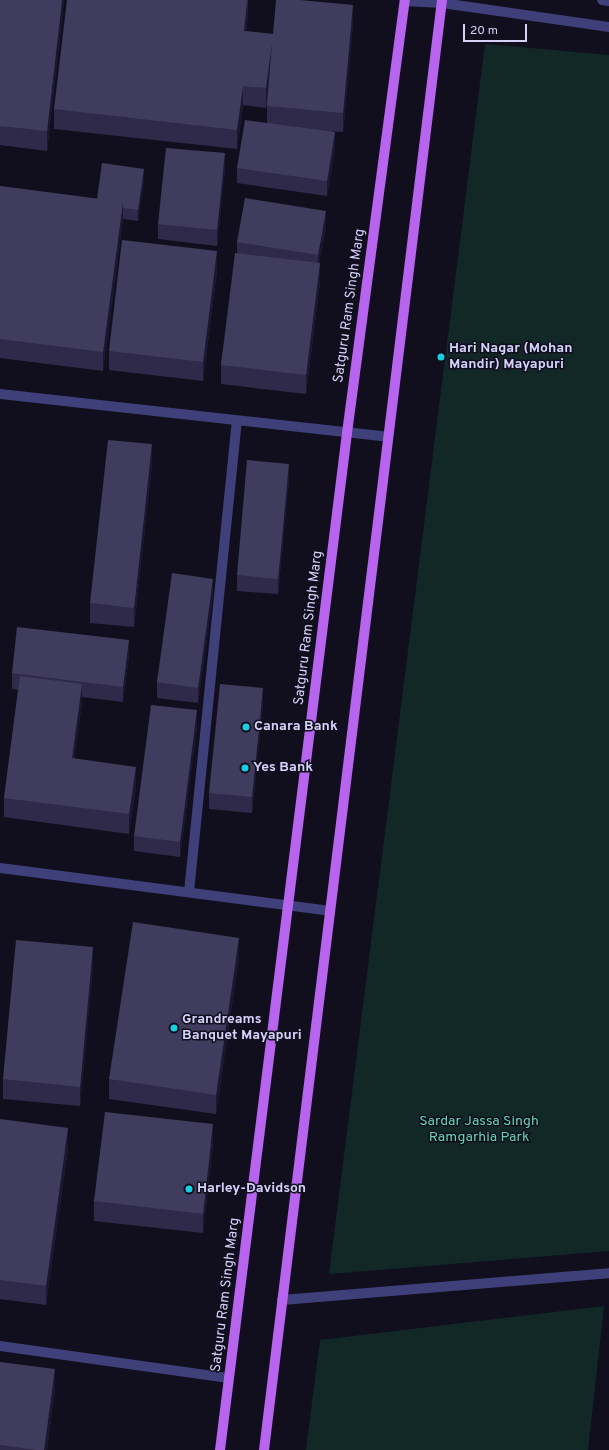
<!DOCTYPE html>
<html>
<head>
<meta charset="utf-8">
<style>
  body { margin:0 }
  #map { position:relative; width:609px; height:1450px; overflow:hidden; background:#110f1e; font-family:Overpass,sans-serif }
  div>[style] { position:absolute }
  [style*='--x'] { left:calc(var(--x)*1px); top:calc(var(--y)*1px); width:calc(var(--w)*1px); rotate:calc(var(--a)*1deg) }
  .green>* { inset:0; background:#122826 }
  .minor>* { height:10px; margin:-5px; padding:0 5px; transform-origin:5px; border-radius:5px; background:#3f3f79 }
  .major>* { height:10px; margin:-5px; padding:0 5px; transform-origin:5px; border-radius:5px; background:#b764ee }
  .wall>* { inset:0; background:#2f2a4a }
  .shaded-wall>* { inset:0; background:#1b1731 }
  .building>* { inset:0; background:#403c5d }
  .dots>* { width:11px; height:11px; translate:-50% -50%; box-sizing:border-box; border:2px solid #110f1e; border-radius:50% }
  span { translate:-50% -50%; white-space:nowrap; text-align:center; line-height:1.15; -webkit-text-stroke:3px #110f1e; paint-order:stroke }
  .street-label { font-size:14px; color:#d5d1fa }
  .poi-label { font-size:14px; color:#d5d1fa; font-weight:700 }
  .left { translate:0 -50%; text-align:left }
  .park-label { font-size:14px; color:#65d2b4 }
  .scale { position:absolute; left:463px; top:24px; width:64px; height:18px; box-sizing:border-box; border:2px solid #d5d1fa; border-top:0; padding-left:5px; font-size:12px; line-height:14px; white-space:nowrap; color:#d5d1fa; -webkit-text-stroke:3px #110f1e; paint-order:stroke }
</style>
</head>
<body>
<div id="map">
  <div class="green">
    <i style="clip-path:polygon(485px 44px,609px 55px,609px 1251px,329px 1274px)"></i>
    <i style="clip-path:polygon(604px 1306px,588px 1450px,306px 1450px,320px 1340px)"></i>
  </div>
  <div class="minor">
    <i style="--x:602;--y:0;--w:7;--a:8"></i>
    <i style="--x:405;--y:1;--w:37;--a:3"></i>
    <i style="--x:442;--y:3;--w:169;--a:8.2"></i>
    <i style="--x:0;--y:394;--w:390;--a:6.3"></i>
    <i style="--x:0;--y:868;--w:333;--a:7.4"></i>
    <i style="--x:189;--y:892;--w:473;--a:-84.2"></i>
    <i style="--x:282;--y:1300;--w:328;--a:-4.7"></i>
    <i style="--x:0;--y:1346;--w:231;--a:8"></i>
  </div>
  <div class="major">
    <i style="--x:220;--y:1450;--w:1025;--a:-82.88"></i>
    <i style="--x:347;--y:433;--w:437;--a:-82.4"></i>
    <i style="--x:264;--y:1450;--w:1461;--a:-83"></i>
  </div>
  <div class="wall">
    <i style="clip-path:polygon(0 0,64px 0,47px 151px,0 145px)"></i>
    <i style="clip-path:polygon(248px 0,248px 15px,246px 31px,273px 34px,353px 24px,343px 132px,325px 131px,335px 148px,327px 196px,237px 183px,237px 168px,267px 123px,267px 105px,266px 108px,243px 105px,237px 149px,54px 129px,54px 109px)"></i>
    <i style="clip-path:polygon(225px 169px,217px 246px,158px 239px,158px 224px)"></i>
    <i style="clip-path:polygon(144px 180px,138px 221px,123px 219px,103px 371px,0 358px,0 186px,97px 199px)"></i>
    <i style="clip-path:polygon(326px 227px,319px 263px,320px 282px,306px 394px,221px 384px,221px 365px,237px 253px,237px 242px)"></i>
    <i style="clip-path:polygon(217px 271px,203px 381px,109px 370px,109px 351px)"></i>
    <i style="clip-path:polygon(152px 464px,134px 627px,90px 623px,90px 603px)"></i>
    <i style="clip-path:polygon(289px 479px,278px 594px,237px 591px,237px 575px)"></i>
    <i style="clip-path:polygon(213px 594px,198px 703px,157px 698px,157px 682px)"></i>
    <i style="clip-path:polygon(129px 656px,123px 702px,82px 697px,82px 703px,74px 759px,136px 786px,129px 834px,4px 817px,4px 798px,18px 690px,12px 689px,12px 673px)"></i>
    <i style="clip-path:polygon(263px 703px,252px 813px,209px 809px,209px 793px)"></i>
    <i style="clip-path:polygon(197px 726px,180px 857px,134px 851px,134px 836px)"></i>
    <i style="clip-path:polygon(239px 957px,216px 1114px,109px 1099px,109px 1079px)"></i>
    <i style="clip-path:polygon(93px 966px,80px 1106px,3px 1099px,3px 1079px)"></i>
    <i style="clip-path:polygon(0 1119px,68px 1148px,46px 1305px,0 1299px)"></i>
    <i style="clip-path:polygon(213px 1143px,203px 1233px,94px 1221px,94px 1201px)"></i>
    <i style="clip-path:polygon(0 1362px,55px 1388px,47px 1450px,0 1450px)"></i>
  </div>
  <div class="shaded-wall">
    <i style="clip-path:polygon(62px 0,64px 0,47px 151px,47px 131px)"></i>
    <i style="clip-path:polygon(247px 0,248px 15px,244px 50px,244px 31px)"></i>
    <i style="clip-path:polygon(353px 5px,353px 24px,343px 132px,343px 113px)"></i>
    <i style="clip-path:polygon(272px 42px,272px 62px,266px 108px,266px 88px)"></i>
    <i style="clip-path:polygon(243px 86px,243px 105px,237px 149px,237px 130px)"></i>
    <i style="clip-path:polygon(335px 132px,335px 148px,327px 196px,327px 181px)"></i>
    <i style="clip-path:polygon(225px 153px,225px 169px,217px 246px,217px 230px)"></i>
    <i style="clip-path:polygon(144px 169px,144px 180px,138px 221px,138px 210px)"></i>
    <i style="clip-path:polygon(123px 202px,123px 221px,103px 371px,103px 352px)"></i>
    <i style="clip-path:polygon(326px 211px,326px 227px,318px 270px,318px 255px)"></i>
    <i style="clip-path:polygon(217px 251px,217px 271px,203px 381px,203px 362px)"></i>
    <i style="clip-path:polygon(320px 263px,320px 282px,306px 394px,306px 375px)"></i>
    <i style="clip-path:polygon(152px 444px,152px 464px,134px 627px,134px 608px)"></i>
    <i style="clip-path:polygon(289px 464px,289px 479px,278px 594px,278px 579px)"></i>
    <i style="clip-path:polygon(213px 579px,213px 594px,198px 703px,198px 688px)"></i>
    <i style="clip-path:polygon(129px 640px,129px 656px,123px 702px,123px 687px)"></i>
    <i style="clip-path:polygon(82px 684px,82px 703px,72px 778px,72px 758px)"></i>
    <i style="clip-path:polygon(263px 688px,263px 703px,252px 813px,252px 797px)"></i>
    <i style="clip-path:polygon(197px 710px,197px 726px,180px 857px,180px 842px)"></i>
    <i style="clip-path:polygon(136px 767px,136px 786px,129px 834px,129px 814px)"></i>
    <i style="clip-path:polygon(239px 938px,239px 957px,216px 1114px,216px 1095px)"></i>
    <i style="clip-path:polygon(93px 947px,93px 966px,80px 1106px,80px 1087px)"></i>
    <i style="clip-path:polygon(213px 1124px,213px 1143px,203px 1233px,203px 1214px)"></i>
    <i style="clip-path:polygon(68px 1128px,68px 1148px,46px 1305px,46px 1286px)"></i>
    <i style="clip-path:polygon(55px 1369px,55px 1388px,47px 1450px,44px 1450px)"></i>
  </div>
  <div class="building">
    <i style="clip-path:polygon(0 0,62px 0,47px 131px,0 126px)"></i>
    <i style="clip-path:polygon(67px 0,247px 0,244px 31px,273px 34px,276px 0,300px 0,353px 5px,343px 113px,267px 106px,272px 42px,266px 88px,243px 86px,237px 130px,54px 109px)"></i>
    <i style="clip-path:polygon(245px 120px,335px 132px,327px 181px,237px 168px)"></i>
    <i style="clip-path:polygon(166px 148px,225px 153px,217px 230px,158px 224px)"></i>
    <i style="clip-path:polygon(102px 163px,144px 169px,138px 210px,123px 208px,123px 202px,97px 199px)"></i>
    <i style="clip-path:polygon(0 186px,123px 202px,103px 352px,0 339px)"></i>
    <i style="clip-path:polygon(245px 198px,326px 211px,318px 255px,237px 242px)"></i>
    <i style="clip-path:polygon(122px 240px,217px 251px,203px 362px,109px 351px)"></i>
    <i style="clip-path:polygon(235px 253px,320px 263px,306px 375px,221px 365px)"></i>
    <i style="clip-path:polygon(108px 440px,152px 444px,134px 608px,90px 603px)"></i>
    <i style="clip-path:polygon(247px 460px,289px 464px,278px 579px,237px 575px)"></i>
    <i style="clip-path:polygon(172px 573px,213px 579px,198px 688px,157px 682px)"></i>
    <i style="clip-path:polygon(17px 627px,129px 640px,123px 687px,12px 673px)"></i>
    <i style="clip-path:polygon(20px 676px,82px 684px,72px 758px,136px 767px,129px 814px,4px 798px)"></i>
    <i style="clip-path:polygon(220px 684px,263px 688px,252px 797px,209px 793px)"></i>
    <i style="clip-path:polygon(151px 705px,197px 710px,180px 842px,134px 836px)"></i>
    <i style="clip-path:polygon(133px 922px,239px 938px,216px 1095px,109px 1079px)"></i>
    <i style="clip-path:polygon(16px 940px,93px 947px,80px 1087px,3px 1079px)"></i>
    <i style="clip-path:polygon(105px 1112px,213px 1124px,203px 1214px,94px 1201px)"></i>
    <i style="clip-path:polygon(0 1119px,68px 1128px,46px 1286px,0 1280px)"></i>
    <i style="clip-path:polygon(0 1362px,55px 1369px,44px 1450px,38px 1450px,0 1445px)"></i>
  </div>
  <div class="dots">
    <i style="left:441px;top:357px;background:#18d0df"></i>
    <i style="left:246px;top:727px;background:#18d0df"></i>
    <i style="left:245px;top:768px;background:#18d0df"></i>
    <i style="left:174px;top:1028px;background:#18d0df"></i>
    <i style="left:189px;top:1189px;background:#18d0df"></i>
  </div>
  <div class="street-label">
    <span style="left:350px;top:306px;rotate:-82deg">Satguru Ram Singh Marg</span>
    <span style="left:309px;top:628px;rotate:-83deg">Satguru Ram Singh Marg</span>
    <span style="left:226px;top:1295px;rotate:-83deg">Satguru Ram Singh Marg</span>
  </div>
  <div class="poi-label">
    <span class="left" style="left:449px;top:357px">Hari Nagar (Mohan<br>Mandir) Mayapuri</span>
    <span class="left" style="left:254px;top:727px">Canara Bank</span>
    <span class="left" style="left:253px;top:768px">Yes Bank</span>
    <span class="left" style="left:182px;top:1028px">Grandreams<br>Banquet Mayapuri</span>
    <span class="left" style="left:197px;top:1189px">Harley-Davidson</span>
  </div>
  <div class="park-label">
    <span style="left:479px;top:1130px">Sardar Jassa Singh<br>Ramgarhia Park</span>
  </div>
  <div class="scale">20 m</div>
</div>
</body>
</html>
